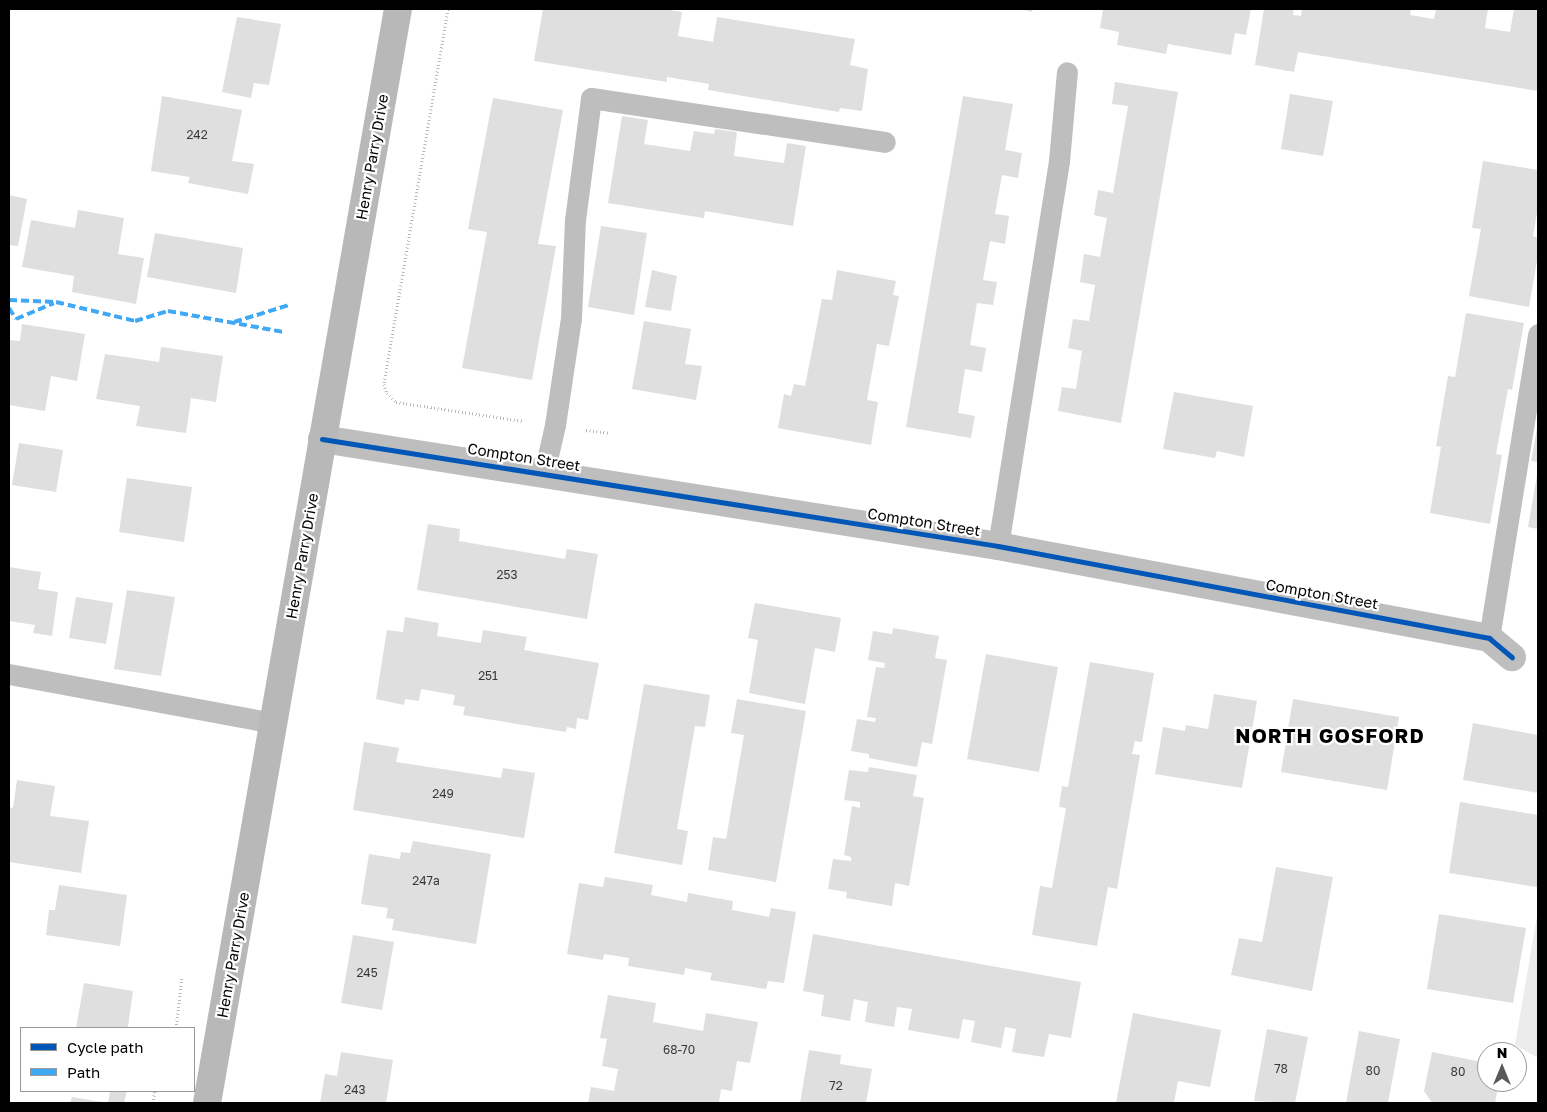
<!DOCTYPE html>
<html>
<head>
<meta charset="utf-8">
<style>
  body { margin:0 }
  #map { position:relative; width:1547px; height:1112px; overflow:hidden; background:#fff; font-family:"Golos Text",sans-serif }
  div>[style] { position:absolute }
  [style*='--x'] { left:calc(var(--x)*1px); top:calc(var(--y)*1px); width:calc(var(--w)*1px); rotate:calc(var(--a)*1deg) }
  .green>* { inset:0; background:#ececec }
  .building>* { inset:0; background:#dfdfdf }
  .path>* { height:3px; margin-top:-1.5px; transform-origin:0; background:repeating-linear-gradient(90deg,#b9b9b9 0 1px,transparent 0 3.5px) }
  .service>* { height:21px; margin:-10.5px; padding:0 10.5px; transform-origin:10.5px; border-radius:10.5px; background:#bebebe }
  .minor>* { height:28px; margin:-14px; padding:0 14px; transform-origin:14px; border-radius:14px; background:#bebebe }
  .secondary>* { height:28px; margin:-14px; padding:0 14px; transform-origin:14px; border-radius:14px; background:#b8b8b8 }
  .quiet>* { height:4px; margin-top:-2px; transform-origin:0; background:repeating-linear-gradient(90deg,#3fa9f5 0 8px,transparent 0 12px) }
  .cycleway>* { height:5px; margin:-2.5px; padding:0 2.5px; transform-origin:2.5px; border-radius:2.5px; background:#0057b8 }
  span { translate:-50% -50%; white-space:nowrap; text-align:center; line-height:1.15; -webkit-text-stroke:4.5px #fff; paint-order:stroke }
  .number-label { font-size:12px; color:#383838 }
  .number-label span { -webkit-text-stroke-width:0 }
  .street-label { font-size:15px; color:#000 }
  .district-label { font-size:20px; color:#000; font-weight:700; letter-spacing:1px }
  .frame { position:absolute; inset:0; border:10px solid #000; pointer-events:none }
  .legend { position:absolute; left:20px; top:1027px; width:175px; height:65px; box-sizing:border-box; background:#fff; border:1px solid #999; margin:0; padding:6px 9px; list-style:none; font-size:15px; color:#000 }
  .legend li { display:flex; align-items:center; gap:10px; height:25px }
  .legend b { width:25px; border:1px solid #999 }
  .north { position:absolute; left:1477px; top:1042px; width:50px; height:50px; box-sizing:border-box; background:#fff; border:1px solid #999; border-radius:50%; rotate:0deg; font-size:14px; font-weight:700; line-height:20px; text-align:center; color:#000 }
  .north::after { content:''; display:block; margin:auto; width:18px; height:22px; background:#595959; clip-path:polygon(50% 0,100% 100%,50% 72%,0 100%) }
</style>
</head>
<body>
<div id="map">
  <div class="green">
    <i style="clip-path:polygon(1538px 910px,1538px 1058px,1515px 1045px)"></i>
  </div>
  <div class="building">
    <i style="clip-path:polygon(543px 9px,663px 9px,682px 12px,678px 36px,713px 42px,717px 17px,855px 39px,850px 65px,868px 69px,862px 111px,840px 108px,839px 112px,708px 90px,709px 84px,667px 77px,667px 82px,534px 61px)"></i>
    <i style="clip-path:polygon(1021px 9px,1033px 9px,1032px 12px)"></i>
    <i style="clip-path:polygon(1103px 9px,1251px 9px,1246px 35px,1235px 33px,1231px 55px,1168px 44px,1166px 54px,1117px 45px,1119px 32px,1100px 28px)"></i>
    <i style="clip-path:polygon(1264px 9px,1294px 9px,1293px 15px,1301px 16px,1302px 9px,1411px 9px,1410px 15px,1434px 19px,1436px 9px,1488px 9px,1485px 28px,1510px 32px,1514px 9px,1538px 9px,1538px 91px,1298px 52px,1294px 72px,1255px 65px)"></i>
    <i style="clip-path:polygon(237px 17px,281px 24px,269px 85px,254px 83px,251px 98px,222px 92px)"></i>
    <i style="clip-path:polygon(1115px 82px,1178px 92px,1121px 423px,1058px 411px,1062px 387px,1076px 389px,1082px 351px,1068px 348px,1073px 319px,1089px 321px,1095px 285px,1080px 282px,1084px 254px,1100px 257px,1107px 218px,1094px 215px,1098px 190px,1113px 193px,1128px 106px,1112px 104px)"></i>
    <i style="clip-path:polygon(1290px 94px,1333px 101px,1323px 156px,1281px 149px)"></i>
    <i style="clip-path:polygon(162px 96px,242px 110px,232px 161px,254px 164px,248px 194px,188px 183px,190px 177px,151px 171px)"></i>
    <i style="clip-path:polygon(963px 96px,1013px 104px,1005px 150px,1022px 153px,1018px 178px,1002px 175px,995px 214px,1009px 216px,1005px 244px,990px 241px,983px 280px,997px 282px,993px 305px,977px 303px,970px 345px,986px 348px,982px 372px,965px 369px,958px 413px,975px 416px,971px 438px,906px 427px)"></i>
    <i style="clip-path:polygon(493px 98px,563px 110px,538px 244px,556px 246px,532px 380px,462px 368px,487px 232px,468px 229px)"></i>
    <i style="clip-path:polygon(622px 116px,648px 120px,644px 144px,690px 151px,694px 131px,714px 134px,715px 129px,737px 132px,734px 156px,784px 163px,787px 143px,806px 146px,793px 226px,705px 211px,704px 218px,608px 203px)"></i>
    <i style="clip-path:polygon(1483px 161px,1538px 170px,1538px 207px,1533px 236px,1538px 238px,1538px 255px,1529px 307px,1469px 296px,1481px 229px,1472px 228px)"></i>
    <i style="clip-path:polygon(9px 195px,27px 199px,18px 246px,9px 245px)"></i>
    <i style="clip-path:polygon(78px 210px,124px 218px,118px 254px,144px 258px,136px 304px,72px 292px,74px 276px,22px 267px,31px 220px,75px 228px)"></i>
    <i style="clip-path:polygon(601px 226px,647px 233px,634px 315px,588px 307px)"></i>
    <i style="clip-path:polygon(155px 233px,243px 248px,236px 293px,147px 277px)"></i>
    <i style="clip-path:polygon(652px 270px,677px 276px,671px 311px,645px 307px)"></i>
    <i style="clip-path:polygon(837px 270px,896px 281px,893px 295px,899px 296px,889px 346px,877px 344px,867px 400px,878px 402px,871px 445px,778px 428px,784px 394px,791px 396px,794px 384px,805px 386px,822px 299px,832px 300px)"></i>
    <i style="clip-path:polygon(1466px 313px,1524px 323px,1512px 390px,1508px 389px,1496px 454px,1502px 455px,1490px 524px,1430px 513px,1441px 447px,1436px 446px,1448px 376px,1455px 377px)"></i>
    <i style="clip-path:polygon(644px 321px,691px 329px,685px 364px,702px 366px,696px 400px,632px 389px)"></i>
    <i style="clip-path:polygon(22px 324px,85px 334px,77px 381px,51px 376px,45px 411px,9px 405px,9px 340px,20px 341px)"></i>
    <i style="clip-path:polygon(161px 347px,223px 356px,216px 402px,191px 398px,186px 433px,136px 426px,140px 406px,96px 399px,105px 354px,159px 362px)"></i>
    <i style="clip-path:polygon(1174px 392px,1253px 406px,1244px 457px,1217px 451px,1215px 458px,1163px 449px)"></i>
    <i style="clip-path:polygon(1537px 428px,1538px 428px,1538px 462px,1531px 461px)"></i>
    <i style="clip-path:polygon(19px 443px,63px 450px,56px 492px,12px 485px)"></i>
    <i style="clip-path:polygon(1537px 475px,1538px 475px,1538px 529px,1528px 527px)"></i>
    <i style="clip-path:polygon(127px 478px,192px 487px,184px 542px,119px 532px)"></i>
    <i style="clip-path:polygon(428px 524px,460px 529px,459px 541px,565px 559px,567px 549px,598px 554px,587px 619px,417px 590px)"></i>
    <i style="clip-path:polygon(9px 567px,41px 572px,38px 589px,58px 592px,52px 636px,33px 633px,35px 625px,9px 621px)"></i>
    <i style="clip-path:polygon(127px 590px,175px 597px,161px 676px,114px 669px)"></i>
    <i style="clip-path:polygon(76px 597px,113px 603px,106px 644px,69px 638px)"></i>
    <i style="clip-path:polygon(755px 603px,841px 618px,835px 652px,815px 648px,805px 704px,749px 693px,758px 640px,748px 638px)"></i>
    <i style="clip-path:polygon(405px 617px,439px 623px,437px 636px,481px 643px,483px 630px,527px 637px,524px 650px,599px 663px,588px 720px,577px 718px,576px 729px,567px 727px,566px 732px,463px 715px,465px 707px,453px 705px,455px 695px,421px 689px,419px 701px,405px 699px,404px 705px,376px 699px,387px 630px,403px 632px)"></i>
    <i style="clip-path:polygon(893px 628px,939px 636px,935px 658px,947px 660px,932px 744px,922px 742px,917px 767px,869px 758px,869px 754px,851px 751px,857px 719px,875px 722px,876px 718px,867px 717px,876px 667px,884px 668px,885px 663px,868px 660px,873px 631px,892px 634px)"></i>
    <i style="clip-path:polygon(986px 654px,1058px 667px,1039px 772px,967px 759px)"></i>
    <i style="clip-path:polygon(1090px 662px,1154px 673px,1142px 742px,1135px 741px,1132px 754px,1140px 755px,1117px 889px,1108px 887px,1097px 946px,1032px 935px,1040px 886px,1052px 888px,1066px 808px,1059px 807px,1062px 786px,1068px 787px)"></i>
    <i style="clip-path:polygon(644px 684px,710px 695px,705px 727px,695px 726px,677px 829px,688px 831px,682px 865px,614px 853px)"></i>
    <i style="clip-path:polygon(1214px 694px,1257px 701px,1242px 788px,1155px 774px,1163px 727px,1185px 731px,1186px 725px,1208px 729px)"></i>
    <i style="clip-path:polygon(737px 699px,806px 711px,776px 882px,708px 870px,713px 837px,726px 839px,744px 735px,731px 733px)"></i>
    <i style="clip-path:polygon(1293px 699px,1399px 717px,1387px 790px,1281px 772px)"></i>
    <i style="clip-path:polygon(1473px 723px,1538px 735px,1538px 793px,1463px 780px)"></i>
    <i style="clip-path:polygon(364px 742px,399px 748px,396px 762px,501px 778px,503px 768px,535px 773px,524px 838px,353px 810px)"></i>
    <i style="clip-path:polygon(869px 767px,917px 775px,913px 796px,924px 798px,909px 886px,895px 883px,892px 906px,846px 898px,847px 892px,828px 889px,833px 859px,851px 861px,851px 857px,844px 855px,852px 806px,860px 808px,860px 802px,844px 800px,849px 770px,868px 772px)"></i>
    <i style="clip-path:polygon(17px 780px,55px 786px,50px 816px,89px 821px,81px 873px,9px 862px,9px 807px,13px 808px)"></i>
    <i style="clip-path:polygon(1460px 802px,1538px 815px,1537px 887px,1449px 873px)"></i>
    <i style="clip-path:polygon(413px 841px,491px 854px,476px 944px,392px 930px,394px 919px,386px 918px,388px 908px,361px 904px,369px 854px,400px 859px,401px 852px,410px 853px)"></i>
    <i style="clip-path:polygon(1276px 867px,1333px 877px,1312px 991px,1231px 975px,1239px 938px,1262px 942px)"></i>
    <i style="clip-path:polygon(605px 877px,653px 885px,651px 895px,687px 902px,688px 893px,733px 901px,732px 910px,769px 917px,771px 908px,796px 912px,784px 983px,768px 981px,766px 989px,710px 980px,712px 973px,685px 968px,684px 975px,628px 966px,629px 958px,604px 954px,603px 960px,567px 954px,579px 883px,603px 887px)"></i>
    <i style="clip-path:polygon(59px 885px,127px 895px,120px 946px,46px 935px,49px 910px,55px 910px)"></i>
    <i style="clip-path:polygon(1439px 914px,1526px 928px,1513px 1003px,1427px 989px)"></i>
    <i style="clip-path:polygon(813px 934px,1081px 982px,1071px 1038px,1049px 1034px,1044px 1057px,1012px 1052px,1016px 1029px,1005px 1027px,1001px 1048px,971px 1042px,975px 1021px,963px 1019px,959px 1039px,908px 1030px,912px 1009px,897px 1007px,894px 1027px,865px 1022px,868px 1002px,854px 999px,850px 1021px,821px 1016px,824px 995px,803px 991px)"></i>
    <i style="clip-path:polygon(353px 935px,394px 942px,382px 1010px,341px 1003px)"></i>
    <i style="clip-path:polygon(84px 983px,133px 991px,128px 1027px,76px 1028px)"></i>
    <i style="clip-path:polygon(608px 995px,656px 1003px,653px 1022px,703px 1031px,706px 1013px,758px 1022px,750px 1063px,737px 1061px,732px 1091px,721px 1089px,719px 1103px,588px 1103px,591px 1087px,614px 1091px,618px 1069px,602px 1066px,607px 1039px,600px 1038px)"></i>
    <i style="clip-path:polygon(1133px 1013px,1221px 1030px,1210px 1087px,1178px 1081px,1174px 1103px,1116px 1103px)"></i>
    <i style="clip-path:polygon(1267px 1029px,1308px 1037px,1295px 1103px,1254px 1101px)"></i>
    <i style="clip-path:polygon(1359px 1031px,1400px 1039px,1388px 1103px,1346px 1103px)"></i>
    <i style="clip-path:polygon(809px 1050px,841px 1055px,840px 1064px,872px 1069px,866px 1103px,800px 1103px)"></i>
    <i style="clip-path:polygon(341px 1052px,393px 1060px,386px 1103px,320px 1103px,325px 1074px,337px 1076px)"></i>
    <i style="clip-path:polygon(1432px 1052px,1487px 1063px,1487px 1082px,1499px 1082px,1495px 1103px,1432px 1103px,1424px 1091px)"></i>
    <i style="clip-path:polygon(110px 1091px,127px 1091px,124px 1103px,108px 1103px)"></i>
    <i style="clip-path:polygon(72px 1097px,102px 1102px,102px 1103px,70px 1103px)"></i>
  </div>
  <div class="path">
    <i style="--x:448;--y:9;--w:380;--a:99.7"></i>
    <i style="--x:384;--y:384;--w:9;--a:72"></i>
    <i style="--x:387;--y:393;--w:13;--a:45"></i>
    <i style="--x:396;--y:402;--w:128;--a:8.5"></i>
    <i style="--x:586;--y:430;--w:23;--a:7"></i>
    <i style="--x:176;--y:1028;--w:51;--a:-83.3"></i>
    <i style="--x:153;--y:1103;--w:12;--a:-81"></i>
  </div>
  <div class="service">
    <i style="--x:544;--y:473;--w:49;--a:-77.1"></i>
    <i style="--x:555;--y:425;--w:108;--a:-81.5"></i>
    <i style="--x:571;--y:318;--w:98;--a:-87.7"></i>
    <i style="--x:575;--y:220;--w:123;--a:-82.5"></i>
    <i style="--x:591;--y:98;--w:297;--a:8.5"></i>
    <i style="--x:998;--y:546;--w:390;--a:-81"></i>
    <i style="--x:1059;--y:161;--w:89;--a:-84.9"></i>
    <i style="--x:1489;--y:638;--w:308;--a:-80.8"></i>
    <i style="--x:9;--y:674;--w:269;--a:10.5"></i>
  </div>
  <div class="minor">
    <i style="--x:322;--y:439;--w:684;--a:8.99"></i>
    <i style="--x:998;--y:546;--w:500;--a:10.6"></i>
    <i style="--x:1489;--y:638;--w:30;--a:40"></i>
  </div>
  <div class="secondary">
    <i style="--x:207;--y:1103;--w:1111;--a:-80.1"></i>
  </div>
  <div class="quiet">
    <i style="--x:9;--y:300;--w:47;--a:2.4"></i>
    <i style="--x:56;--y:302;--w:81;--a:13.5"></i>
    <i style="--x:135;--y:321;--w:34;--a:-17"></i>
    <i style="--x:168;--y:311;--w:118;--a:10.3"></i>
    <i style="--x:9;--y:308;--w:13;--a:58"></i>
    <i style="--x:16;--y:319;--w:41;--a:-22.8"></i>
    <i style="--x:234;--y:322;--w:58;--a:-17.2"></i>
  </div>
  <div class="cycleway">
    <i style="--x:322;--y:439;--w:684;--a:8.99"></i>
    <i style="--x:998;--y:546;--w:500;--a:10.6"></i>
    <i style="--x:1489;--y:638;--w:30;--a:40"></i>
  </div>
  <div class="number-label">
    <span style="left:197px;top:135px">242</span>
    <span style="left:507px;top:575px">253</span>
    <span style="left:488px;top:676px">251</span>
    <span style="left:443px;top:794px">249</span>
    <span style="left:426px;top:881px">247a</span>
    <span style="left:367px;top:973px">245</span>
    <span style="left:679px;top:1050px">68-70</span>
    <span style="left:1281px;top:1069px">78</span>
    <span style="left:1373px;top:1071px">80</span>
    <span style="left:1458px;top:1072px">80</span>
    <span style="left:836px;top:1086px">72</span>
    <span style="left:355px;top:1090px">243</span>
  </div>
  <div class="street-label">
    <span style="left:372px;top:157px;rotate:-80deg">Henry Parry Drive</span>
    <span style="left:524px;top:457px;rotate:9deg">Compton Street</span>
    <span style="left:924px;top:522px;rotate:9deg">Compton Street</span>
    <span style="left:302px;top:556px;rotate:-80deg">Henry Parry Drive</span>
    <span style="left:1322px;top:594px;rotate:10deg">Compton Street</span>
    <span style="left:233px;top:955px;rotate:-80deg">Henry Parry Drive</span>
  </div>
  <div class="district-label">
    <span style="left:1330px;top:735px">NORTH GOSFORD</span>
  </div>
  <div class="frame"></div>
  <ul class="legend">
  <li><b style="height:6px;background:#0057b8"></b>Cycle path</li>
  <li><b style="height:6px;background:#3fa9f5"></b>Path</li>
  </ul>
  <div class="north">N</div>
</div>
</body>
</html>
